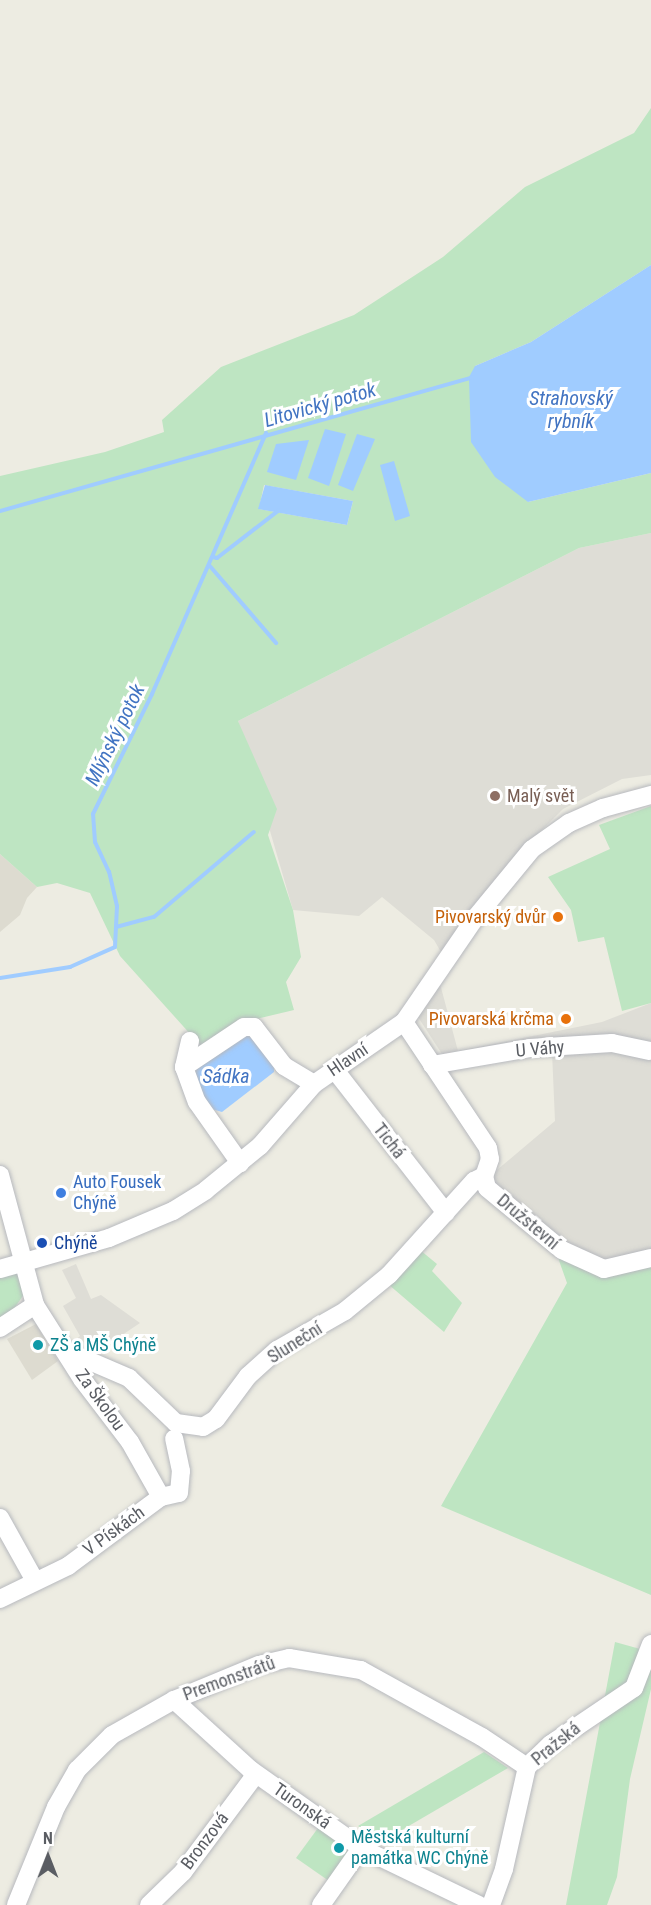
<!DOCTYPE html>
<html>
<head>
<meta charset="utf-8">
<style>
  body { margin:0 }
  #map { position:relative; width:651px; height:1905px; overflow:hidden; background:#edece2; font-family:"Roboto Condensed",sans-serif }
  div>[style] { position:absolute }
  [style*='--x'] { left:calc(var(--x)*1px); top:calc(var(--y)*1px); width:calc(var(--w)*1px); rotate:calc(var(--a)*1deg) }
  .industrial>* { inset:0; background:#deddd6 }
  .education>* { inset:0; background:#dddbd0 }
  .green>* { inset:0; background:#bee5c2 }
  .water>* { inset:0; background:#a0ccff }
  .stream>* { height:4px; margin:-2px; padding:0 2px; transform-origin:2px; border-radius:2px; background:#a0ccff }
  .roads { filter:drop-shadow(0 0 2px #b7b9be) drop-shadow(0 0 2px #b7b9be) }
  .minor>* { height:18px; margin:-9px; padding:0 9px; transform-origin:9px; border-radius:9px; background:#fff }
  .dots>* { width:16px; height:16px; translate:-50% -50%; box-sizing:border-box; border:3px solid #fff; border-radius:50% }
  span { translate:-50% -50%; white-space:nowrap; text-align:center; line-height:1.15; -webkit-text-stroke:6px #fff; paint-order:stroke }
  .education-label { font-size:18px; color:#785e54 }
  .left { translate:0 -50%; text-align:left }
  .food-label { font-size:18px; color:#c56008 }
  .right { translate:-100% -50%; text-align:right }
  .street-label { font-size:18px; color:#5a5d63 }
  .shop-label { font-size:18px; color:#366cbe }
  .transit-label { font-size:18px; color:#164399 }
  .culture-label { font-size:18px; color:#0d838f }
  .water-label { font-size:20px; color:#4274c2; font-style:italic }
  .north { position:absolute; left:18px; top:1827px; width:60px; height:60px; -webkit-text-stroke:4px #fff; paint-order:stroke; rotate:0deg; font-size:16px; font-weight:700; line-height:24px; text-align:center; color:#5a5d63 }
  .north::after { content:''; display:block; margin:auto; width:21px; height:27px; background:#5a5d63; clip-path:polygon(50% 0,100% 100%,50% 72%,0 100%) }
</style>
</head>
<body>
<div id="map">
  <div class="industrial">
    <i style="clip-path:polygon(651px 533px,651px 775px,622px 779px,563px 809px,508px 864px,441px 952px,434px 940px,382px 897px,359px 916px,293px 910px,238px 721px,579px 548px)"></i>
    <i style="clip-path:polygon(439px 980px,458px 1051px,602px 1022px,651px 1003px,651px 1252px,602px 1267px,551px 1238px,493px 1187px,491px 1175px,555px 1121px,552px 1052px,451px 1068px,418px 1017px)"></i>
    <i style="clip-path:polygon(76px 1264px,91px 1299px,101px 1295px,140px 1323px,91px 1356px,72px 1343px,80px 1336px,63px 1306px,76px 1298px,62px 1270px)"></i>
  </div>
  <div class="education">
    <i style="clip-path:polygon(0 854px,37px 887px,27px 898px,20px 915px,0 932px)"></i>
    <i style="clip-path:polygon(36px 1324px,58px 1361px,32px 1380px,7px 1339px)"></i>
  </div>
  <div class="green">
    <i style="clip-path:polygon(evenodd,651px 108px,651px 265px,531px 342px,475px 366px,528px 502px,651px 473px,651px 533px,579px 548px,238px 721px,277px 809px,268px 835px,293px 910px,301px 957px,286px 982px,294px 1010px,252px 1020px,201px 1046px,120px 956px,90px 893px,57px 883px,37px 887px,0 854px,0 476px,105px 452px,164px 432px,162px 420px,221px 367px,354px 315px,443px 257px,525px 187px,634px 133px,651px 108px,264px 485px,353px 501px,347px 525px,259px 509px,264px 485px)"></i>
    <i style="clip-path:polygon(651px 806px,651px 1003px,622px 1011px,604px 937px,578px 942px,571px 910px,548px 877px,610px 849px,599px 825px)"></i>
    <i style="clip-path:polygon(551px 1238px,602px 1266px,651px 1252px,651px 1595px,441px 1506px,567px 1283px)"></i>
    <i style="clip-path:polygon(420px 1250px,437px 1264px,432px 1271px,462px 1303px,444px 1332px,388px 1284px)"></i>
    <i style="clip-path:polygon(17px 1272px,27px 1290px,11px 1313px,0 1319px,0 1278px)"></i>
    <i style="clip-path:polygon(615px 1642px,651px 1652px,651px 1689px,630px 1779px,617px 1877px,607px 1905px,566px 1905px)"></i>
    <i style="clip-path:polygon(484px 1752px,508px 1768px,383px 1841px,358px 1826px)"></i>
    <i style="clip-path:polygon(318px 1828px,352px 1849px,329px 1881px,296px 1858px)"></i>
  </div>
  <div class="water">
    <i style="clip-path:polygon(651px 265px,651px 473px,528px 502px,495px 477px,471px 442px,469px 377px,475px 366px,531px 342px)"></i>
    <i style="clip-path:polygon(325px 429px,346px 434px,329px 486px,308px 478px)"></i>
    <i style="clip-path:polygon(357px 434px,375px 439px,353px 491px,338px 485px)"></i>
    <i style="clip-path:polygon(309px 440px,296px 480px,267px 472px,276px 444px)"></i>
    <i style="clip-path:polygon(394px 461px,410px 516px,395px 521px,380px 465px)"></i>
    <i style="clip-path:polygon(265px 485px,353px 501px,347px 525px,258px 509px)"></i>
    <i style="clip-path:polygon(246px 1033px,256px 1035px,274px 1064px,274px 1072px,222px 1112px,208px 1108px,192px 1074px,197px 1066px)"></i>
  </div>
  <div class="stream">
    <i style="--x:0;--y:511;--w:491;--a:-15.8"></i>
    <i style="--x:213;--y:557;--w:4;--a:14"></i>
    <i style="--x:217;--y:558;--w:78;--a:-37.7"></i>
    <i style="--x:209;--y:565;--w:103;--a:49.3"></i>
    <i style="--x:116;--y:927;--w:39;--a:-15"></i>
    <i style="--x:154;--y:917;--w:131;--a:-40.4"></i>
    <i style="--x:0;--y:978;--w:71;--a:-8.9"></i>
    <i style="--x:70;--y:967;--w:49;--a:-24"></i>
    <i style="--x:115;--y:947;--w:41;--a:-87.2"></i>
    <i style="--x:117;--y:906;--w:35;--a:-103"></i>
    <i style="--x:109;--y:872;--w:33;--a:-115"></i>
    <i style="--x:95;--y:842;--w:28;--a:-94"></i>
    <i style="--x:93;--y:814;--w:134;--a:-63.8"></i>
    <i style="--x:152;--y:694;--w:285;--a:-66.4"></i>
  </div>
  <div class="roads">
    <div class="minor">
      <i style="--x:404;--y:1022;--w:151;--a:56.3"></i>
      <i style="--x:488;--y:1148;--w:11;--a:80"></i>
      <i style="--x:490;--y:1159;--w:18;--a:109"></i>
      <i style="--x:484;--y:1176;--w:12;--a:76"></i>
      <i style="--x:487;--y:1188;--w:97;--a:39.6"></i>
      <i style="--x:562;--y:1250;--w:46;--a:24.3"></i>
      <i style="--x:604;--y:1269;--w:48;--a:-13.2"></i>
      <i style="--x:190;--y:1041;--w:27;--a:103"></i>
      <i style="--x:184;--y:1067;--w:37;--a:70"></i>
      <i style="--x:197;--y:1102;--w:75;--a:54.8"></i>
      <i style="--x:432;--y:1065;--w:99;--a:-9.8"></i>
      <i style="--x:530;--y:1048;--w:82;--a:-3.5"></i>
      <i style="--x:612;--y:1043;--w:38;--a:12"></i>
      <i style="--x:184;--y:1067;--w:72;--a:-33.7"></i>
      <i style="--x:244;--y:1027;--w:10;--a:0"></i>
      <i style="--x:254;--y:1027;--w:49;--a:52.4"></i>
      <i style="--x:284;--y:1066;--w:35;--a:31"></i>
      <i style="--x:334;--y:1069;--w:182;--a:52.1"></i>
      <i style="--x:0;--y:1175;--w:135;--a:74.9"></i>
      <i style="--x:35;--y:1305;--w:42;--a:146.7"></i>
      <i style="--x:0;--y:1269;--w:113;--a:-15.9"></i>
      <i style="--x:109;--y:1238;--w:69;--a:-22.9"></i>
      <i style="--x:173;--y:1211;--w:39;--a:-32"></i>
      <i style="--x:206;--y:1190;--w:70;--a:-39.2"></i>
      <i style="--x:260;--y:1146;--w:82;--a:-48.9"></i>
      <i style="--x:314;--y:1084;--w:109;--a:-34.6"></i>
      <i style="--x:404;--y:1022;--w:127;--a:-55.6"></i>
      <i style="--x:476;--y:917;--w:88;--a:-50.5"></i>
      <i style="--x:532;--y:849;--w:45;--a:-35.1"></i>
      <i style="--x:569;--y:823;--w:37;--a:-24"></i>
      <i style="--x:603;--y:808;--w:50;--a:-15.2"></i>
      <i style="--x:35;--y:1305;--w:88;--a:57.6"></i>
      <i style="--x:82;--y:1379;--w:79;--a:52.7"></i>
      <i style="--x:130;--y:1442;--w:63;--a:60.6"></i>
      <i style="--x:64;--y:1350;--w:71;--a:23.3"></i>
      <i style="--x:129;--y:1378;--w:65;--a:43.8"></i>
      <i style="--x:176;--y:1423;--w:27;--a:8"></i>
      <i style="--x:203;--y:1427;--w:15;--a:-32"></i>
      <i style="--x:216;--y:1419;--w:54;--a:-53.3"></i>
      <i style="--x:248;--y:1376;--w:39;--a:-42"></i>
      <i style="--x:277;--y:1350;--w:78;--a:-29.8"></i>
      <i style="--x:345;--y:1311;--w:57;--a:-39.3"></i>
      <i style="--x:389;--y:1275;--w:127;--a:-47.9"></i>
      <i style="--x:474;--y:1181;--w:11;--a:-27"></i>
      <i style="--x:0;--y:1518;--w:72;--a:60.9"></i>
      <i style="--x:0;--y:1599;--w:76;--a:-25.9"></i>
      <i style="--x:68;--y:1566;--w:116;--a:-36.6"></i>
      <i style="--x:161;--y:1497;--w:18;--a:-13"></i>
      <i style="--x:179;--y:1493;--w:22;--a:-85"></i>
      <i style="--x:181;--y:1471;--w:33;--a:-102"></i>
      <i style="--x:174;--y:1700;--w:104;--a:42.3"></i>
      <i style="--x:251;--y:1770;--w:135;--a:35.3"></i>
      <i style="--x:361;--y:1848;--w:131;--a:25.8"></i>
      <i style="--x:16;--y:1905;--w:106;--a:-67.8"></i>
      <i style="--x:56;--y:1807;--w:43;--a:-60.4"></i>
      <i style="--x:77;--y:1770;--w:49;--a:-45"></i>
      <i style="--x:112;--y:1735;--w:71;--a:-29.4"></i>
      <i style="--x:174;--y:1700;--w:92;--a:-22.4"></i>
      <i style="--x:259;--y:1665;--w:31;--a:-13"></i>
      <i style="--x:289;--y:1658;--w:73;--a:9.5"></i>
      <i style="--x:361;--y:1670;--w:138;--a:29"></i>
      <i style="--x:482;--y:1737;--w:54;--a:33.7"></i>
      <i style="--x:149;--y:1905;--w:47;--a:-44.1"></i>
      <i style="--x:183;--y:1872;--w:122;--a:-53.3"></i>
      <i style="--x:321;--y:1905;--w:70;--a:-54.9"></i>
      <i style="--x:491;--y:1905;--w:38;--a:-70"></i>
      <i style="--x:504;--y:1869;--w:105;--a:-77.3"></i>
      <i style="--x:527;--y:1767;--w:33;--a:-44"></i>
      <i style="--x:551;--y:1744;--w:100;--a:-34"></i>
      <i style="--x:634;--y:1688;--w:47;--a:-68.9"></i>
    </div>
  </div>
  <div class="dots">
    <i style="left:495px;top:796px;background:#8d6e63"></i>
    <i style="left:558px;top:917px;background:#e8710a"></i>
    <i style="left:566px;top:1019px;background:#e8710a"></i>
    <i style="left:61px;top:1193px;background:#3f7fe0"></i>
    <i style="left:42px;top:1243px;background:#1a4fb4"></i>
    <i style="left:38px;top:1345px;background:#0f9aa8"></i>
    <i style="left:339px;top:1848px;background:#0f9aa8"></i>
  </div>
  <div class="education-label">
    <span class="left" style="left:507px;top:796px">Malý svět</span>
  </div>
  <div class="food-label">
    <span class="right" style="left:546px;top:917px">Pivovarský dvůr</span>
    <span class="right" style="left:554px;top:1019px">Pivovarská krčma</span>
  </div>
  <div class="street-label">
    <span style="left:540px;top:1049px;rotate:-5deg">U Váhy</span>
    <span style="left:348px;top:1060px;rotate:-34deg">Hlavní</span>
    <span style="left:389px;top:1141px;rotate:52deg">Tichá</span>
    <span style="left:528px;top:1222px;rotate:40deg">Družstevní</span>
    <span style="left:295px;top:1343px;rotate:-32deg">Sluneční</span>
    <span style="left:100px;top:1400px;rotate:54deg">Za Školou</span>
    <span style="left:114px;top:1531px;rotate:-36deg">V Pískách</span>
    <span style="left:229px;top:1679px;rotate:-20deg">Premonstrátů</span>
    <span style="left:556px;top:1744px;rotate:-39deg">Pražská</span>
    <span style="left:302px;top:1806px;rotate:35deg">Turonská</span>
    <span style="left:205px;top:1841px;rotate:-53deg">Bronzová</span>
  </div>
  <div class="shop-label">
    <span class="left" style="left:73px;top:1193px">Auto Fousek<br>Chýně</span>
  </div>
  <div class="transit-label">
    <span class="left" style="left:54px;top:1243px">Chýně</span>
  </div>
  <div class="culture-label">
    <span class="left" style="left:50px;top:1345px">ZŠ a MŠ Chýně</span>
    <span class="left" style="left:351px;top:1848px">Městská kulturní<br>památka WC Chýně</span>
  </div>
  <div class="water-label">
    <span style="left:571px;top:410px">Strahovský<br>rybník</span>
    <span style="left:320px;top:405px;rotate:-16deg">Litovický potok</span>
    <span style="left:115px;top:735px;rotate:-64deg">Mlýnský potok</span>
    <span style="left:226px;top:1076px">Sádka</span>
  </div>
  <div class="north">N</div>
</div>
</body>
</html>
